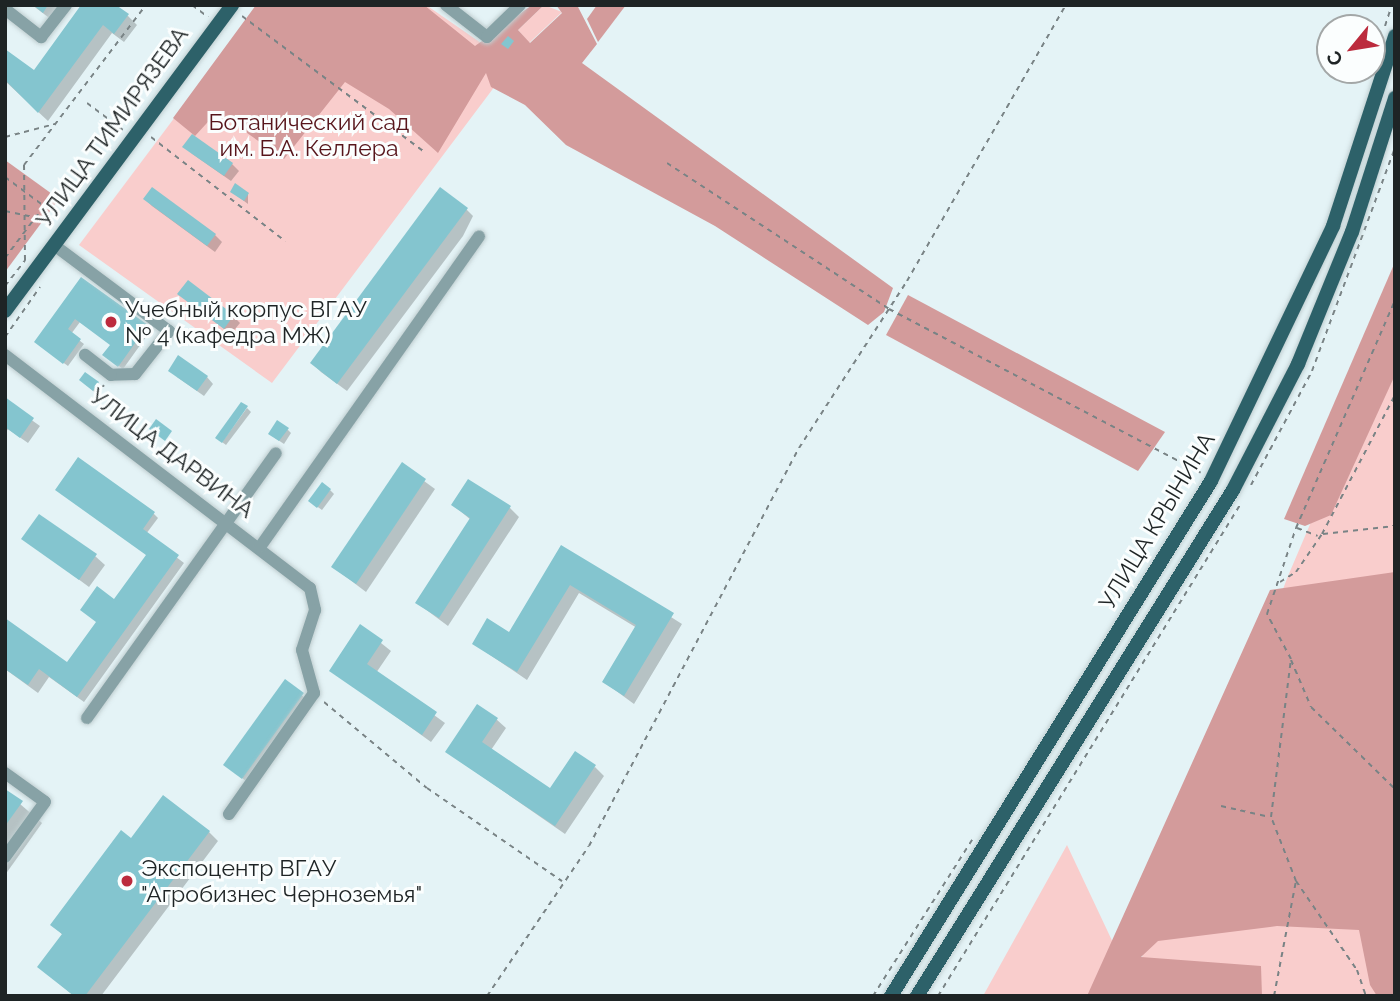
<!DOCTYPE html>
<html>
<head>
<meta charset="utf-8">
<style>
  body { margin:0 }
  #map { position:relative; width:1400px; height:1001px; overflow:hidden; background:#e4f3f6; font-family:Raleway,sans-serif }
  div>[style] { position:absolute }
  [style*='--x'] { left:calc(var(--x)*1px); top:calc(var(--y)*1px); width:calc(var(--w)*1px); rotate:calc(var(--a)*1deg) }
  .green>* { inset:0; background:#f9cdcc }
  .forest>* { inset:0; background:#d39b9b }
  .shadow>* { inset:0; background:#0003 }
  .building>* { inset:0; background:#84c5cf }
  .path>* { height:2px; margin-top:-1px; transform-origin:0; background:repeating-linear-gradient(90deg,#798385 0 5px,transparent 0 10px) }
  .roads { filter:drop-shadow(0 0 2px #c0ced0) drop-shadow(0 0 2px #c0ced0) }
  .minor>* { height:12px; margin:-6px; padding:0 6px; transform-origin:6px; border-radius:6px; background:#87a2a6 }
  .major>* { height:14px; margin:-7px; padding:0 7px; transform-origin:7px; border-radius:7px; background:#2d6169 }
  .dots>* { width:19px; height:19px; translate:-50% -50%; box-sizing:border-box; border:4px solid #fbfefe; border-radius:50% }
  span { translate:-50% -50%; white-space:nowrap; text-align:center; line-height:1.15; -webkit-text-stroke:6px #fbfefe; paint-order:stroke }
  .park-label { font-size:23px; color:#57151b }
  .street-label { font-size:23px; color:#1e2425 }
  .poi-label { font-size:23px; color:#1e2425 }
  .left { translate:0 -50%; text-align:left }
  .frame { position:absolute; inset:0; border:7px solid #1e2425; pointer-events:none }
  .north { position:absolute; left:1316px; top:14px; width:70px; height:70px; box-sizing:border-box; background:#fbfefe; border:2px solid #a3a7a7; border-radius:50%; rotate:240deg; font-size:19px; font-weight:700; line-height:28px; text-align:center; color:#1e2425 }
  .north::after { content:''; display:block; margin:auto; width:24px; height:32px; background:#bc2b3d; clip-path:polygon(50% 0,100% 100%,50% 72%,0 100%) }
</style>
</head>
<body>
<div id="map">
  <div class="green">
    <i style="clip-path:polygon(259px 5px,426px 5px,490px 49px,519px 54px,272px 383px,79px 245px)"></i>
    <i style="clip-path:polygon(544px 5px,562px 12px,529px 43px,518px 30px)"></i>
    <i style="clip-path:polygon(1395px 325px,1395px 996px,983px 996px,1067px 845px,1132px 983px,1288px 576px)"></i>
  </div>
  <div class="forest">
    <i style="clip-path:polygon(256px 5px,424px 5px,475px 46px,532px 5px,544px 5px,518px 30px,530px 43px,562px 13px,556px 5px,577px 5px,597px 44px,582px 63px,893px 288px,884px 312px,868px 325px,715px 226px,566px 145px,525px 105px,491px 87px,486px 73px,438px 153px,389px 109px,345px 82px,284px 159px,217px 112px,195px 136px,173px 118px)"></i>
    <i style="clip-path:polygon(597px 5px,626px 5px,598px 42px,587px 19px)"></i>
    <i style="clip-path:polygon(5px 160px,59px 199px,5px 272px)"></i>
    <i style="clip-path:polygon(1395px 262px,1395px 375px,1331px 515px,1305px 526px,1284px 519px)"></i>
    <i style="clip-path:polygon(908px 295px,1165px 432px,1138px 471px,886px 335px)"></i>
    <i style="clip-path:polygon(1395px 572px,1395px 996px,1377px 996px,1370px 985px,1359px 930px,1277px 926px,1158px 941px,1141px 957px,1261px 966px,1262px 996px,1087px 996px,1270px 590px)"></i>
  </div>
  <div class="shadow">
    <i style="clip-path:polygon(32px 5px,64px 5px,52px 20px)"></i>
    <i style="clip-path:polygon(83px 5px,128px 16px,137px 25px,124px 42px,112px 33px,48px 121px,5px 81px,5px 51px,34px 72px)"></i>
    <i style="clip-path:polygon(191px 153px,232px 164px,239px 171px,231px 181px)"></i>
    <i style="clip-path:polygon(152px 190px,215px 235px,222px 242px,215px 252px,152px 206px,145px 199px)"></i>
    <i style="clip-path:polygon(248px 194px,248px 204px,236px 195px)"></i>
    <i style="clip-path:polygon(466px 209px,473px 216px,463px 236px,347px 391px,321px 372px,312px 363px)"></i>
    <i style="clip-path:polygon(82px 279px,151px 330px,123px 369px,109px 359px,112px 345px,80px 322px,71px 334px,84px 344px,68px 366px,40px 346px)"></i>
    <i style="clip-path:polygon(186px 300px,233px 316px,240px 323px,231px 334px)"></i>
    <i style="clip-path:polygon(177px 377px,207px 377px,213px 384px,204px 396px)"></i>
    <i style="clip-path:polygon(98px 383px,97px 394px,85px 384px)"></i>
    <i style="clip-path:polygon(5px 401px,40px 426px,28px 443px,8px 429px,5px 434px)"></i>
    <i style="clip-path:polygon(247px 408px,251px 412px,226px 445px,222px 442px)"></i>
    <i style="clip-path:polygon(287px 429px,291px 433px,284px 444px,275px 438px)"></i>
    <i style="clip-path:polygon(78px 459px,154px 514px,158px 518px,146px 534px,184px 563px,84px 702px,49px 677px,38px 693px,5px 669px,5px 620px,67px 665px,147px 556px)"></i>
    <i style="clip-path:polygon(402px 465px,435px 489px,366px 592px,333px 567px)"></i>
    <i style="clip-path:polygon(330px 490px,334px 494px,322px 510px,315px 505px)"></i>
    <i style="clip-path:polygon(453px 505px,510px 508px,519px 517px,448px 626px,417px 603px,471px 520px)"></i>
    <i style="clip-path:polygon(24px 539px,95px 556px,105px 565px,89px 587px)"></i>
    <i style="clip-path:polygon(562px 548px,682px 624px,634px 704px,604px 682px,637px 628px,579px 593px,527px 680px,474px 644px,510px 634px)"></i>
    <i style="clip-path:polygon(361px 627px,391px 651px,376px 673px,445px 723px,431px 742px,331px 670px)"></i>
    <i style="clip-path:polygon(286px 682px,312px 704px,252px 786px,225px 764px)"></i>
    <i style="clip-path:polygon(496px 719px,506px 728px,491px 750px,551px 790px,595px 767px,604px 776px,565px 834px,447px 752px)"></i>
    <i style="clip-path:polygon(5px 791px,42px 823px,5px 875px)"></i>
    <i style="clip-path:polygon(209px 832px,218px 841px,101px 996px,74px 996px,39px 967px,63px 935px,52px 925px,132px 840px)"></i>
  </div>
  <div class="building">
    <i style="clip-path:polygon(33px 5px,48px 5px,43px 13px)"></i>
    <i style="clip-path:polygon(81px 5px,116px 5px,129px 14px,114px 34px,103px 25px,38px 113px,5px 80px,5px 49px,34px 70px)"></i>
    <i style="clip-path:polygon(508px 36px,514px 41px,508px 49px,501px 44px)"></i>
    <i style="clip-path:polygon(192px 134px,233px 163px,224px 176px,182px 147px)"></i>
    <i style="clip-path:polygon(235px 183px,249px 193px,244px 201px,230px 192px)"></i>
    <i style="clip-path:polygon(152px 187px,216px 234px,207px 246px,143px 199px)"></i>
    <i style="clip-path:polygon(440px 187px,468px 208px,337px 384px,310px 363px)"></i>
    <i style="clip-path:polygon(81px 277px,148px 325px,118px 367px,102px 355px,110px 345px,75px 319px,68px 329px,81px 339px,63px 364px,34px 342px)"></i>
    <i style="clip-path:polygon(188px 280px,234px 315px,224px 329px,177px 294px)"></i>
    <i style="clip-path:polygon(178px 355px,208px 376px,197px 391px,168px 371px)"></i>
    <i style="clip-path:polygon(85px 372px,99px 382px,93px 391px,79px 380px)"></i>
    <i style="clip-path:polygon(5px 397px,34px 418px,20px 438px,5px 427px)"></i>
    <i style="clip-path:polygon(241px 402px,248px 406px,222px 443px,215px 438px)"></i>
    <i style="clip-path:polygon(156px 419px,172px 431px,165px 441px,149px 429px)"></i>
    <i style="clip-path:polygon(277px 420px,289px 428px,279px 441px,268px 434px)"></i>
    <i style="clip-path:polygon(78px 457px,155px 512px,143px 529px,179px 555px,77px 697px,39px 669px,28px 685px,5px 669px,5px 618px,67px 662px,96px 622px,80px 610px,97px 586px,114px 599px,146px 555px,55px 490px)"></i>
    <i style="clip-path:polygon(402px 462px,426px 479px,356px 584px,331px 567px)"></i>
    <i style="clip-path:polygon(468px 479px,511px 506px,439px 618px,415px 603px,470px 518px,451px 505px)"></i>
    <i style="clip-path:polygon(322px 482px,331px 489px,317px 508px,308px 501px)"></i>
    <i style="clip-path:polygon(39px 514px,97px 554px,79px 580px,21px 539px)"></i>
    <i style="clip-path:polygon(561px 545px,674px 613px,624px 696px,602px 682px,636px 625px,570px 585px,517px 672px,472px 644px,487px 618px,509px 632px)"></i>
    <i style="clip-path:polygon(360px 624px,383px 640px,367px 664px,437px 712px,422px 735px,329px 671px)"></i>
    <i style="clip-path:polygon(285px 679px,304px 693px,242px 779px,223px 765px)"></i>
    <i style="clip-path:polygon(477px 704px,498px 718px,482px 742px,550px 788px,575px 751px,596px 765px,555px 826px,445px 752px)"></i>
    <i style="clip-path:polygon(5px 789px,23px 801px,5px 826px)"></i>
    <i style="clip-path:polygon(163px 795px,210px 831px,85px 996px,74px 996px,37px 967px,62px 934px,50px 925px,121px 830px,131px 838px)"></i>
  </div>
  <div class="path">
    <i style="--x:192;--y:5;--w:20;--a:37"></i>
    <i style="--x:242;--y:16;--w:229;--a:36.7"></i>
    <i style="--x:1385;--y:26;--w:22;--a:-72"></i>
    <i style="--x:87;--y:103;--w:45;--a:36.9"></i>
    <i style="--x:5;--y:137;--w:52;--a:-14.6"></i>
    <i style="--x:151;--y:137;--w:170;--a:37.8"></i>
    <i style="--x:667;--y:163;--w:266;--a:33.3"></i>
    <i style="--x:889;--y:309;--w:352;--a:27.7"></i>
    <i style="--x:5;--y:177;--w:49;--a:36.6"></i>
    <i style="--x:44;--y:206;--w:65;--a:126.9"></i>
    <i style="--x:5;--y:211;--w:30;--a:12"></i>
    <i style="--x:5;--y:286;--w:33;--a:-52"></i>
    <i style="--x:25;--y:260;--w:95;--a:-90.6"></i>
    <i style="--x:24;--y:165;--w:201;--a:-52.7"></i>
    <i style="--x:5;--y:337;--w:61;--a:-55"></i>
    <i style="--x:91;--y:403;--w:22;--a:-54"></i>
    <i style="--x:1251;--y:485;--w:129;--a:-61.8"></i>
    <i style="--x:1312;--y:371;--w:238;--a:-69.6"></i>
    <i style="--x:1297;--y:528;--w:22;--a:21"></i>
    <i style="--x:1323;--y:534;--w:72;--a:-6.3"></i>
    <i style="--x:1280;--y:582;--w:19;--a:-32"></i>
    <i style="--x:1296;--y:572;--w:46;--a:-55.6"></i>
    <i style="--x:1322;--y:534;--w:157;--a:-62.3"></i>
    <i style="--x:1291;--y:660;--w:51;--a:66.9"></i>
    <i style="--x:1311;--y:707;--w:117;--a:44.3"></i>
    <i style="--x:324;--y:702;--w:134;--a:39.9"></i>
    <i style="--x:427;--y:788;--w:164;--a:34.6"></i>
    <i style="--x:1221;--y:806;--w:50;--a:12.7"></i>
    <i style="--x:1296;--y:881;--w:108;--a:55.6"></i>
    <i style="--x:1357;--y:970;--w:28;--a:71"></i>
    <i style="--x:487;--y:996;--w:181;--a:-55.8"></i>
    <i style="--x:589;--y:846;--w:450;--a:-62.2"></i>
    <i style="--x:799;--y:448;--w:199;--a:-57.1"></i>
    <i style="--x:907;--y:281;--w:319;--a:-60.1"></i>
    <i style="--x:873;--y:996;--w:185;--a:-57.6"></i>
    <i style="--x:938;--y:996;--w:576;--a:-58.41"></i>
    <i style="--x:1274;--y:996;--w:117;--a:-79.2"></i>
    <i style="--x:1296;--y:881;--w:69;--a:-111.3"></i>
    <i style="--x:1271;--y:817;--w:159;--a:-82.8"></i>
    <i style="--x:1291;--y:659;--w:51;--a:-118.1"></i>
    <i style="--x:1267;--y:614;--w:91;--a:-71.4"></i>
    <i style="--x:1296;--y:528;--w:249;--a:-66.5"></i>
  </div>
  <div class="roads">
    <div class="minor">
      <i style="--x:446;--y:5;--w:52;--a:38"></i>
      <i style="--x:487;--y:37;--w:46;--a:-44.1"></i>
      <i style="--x:5;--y:9;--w:46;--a:37.9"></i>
      <i style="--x:41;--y:37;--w:41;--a:-52"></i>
      <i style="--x:54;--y:245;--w:144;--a:36.8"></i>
      <i style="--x:169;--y:331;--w:55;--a:128.3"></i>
      <i style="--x:135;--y:374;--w:24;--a:178"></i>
      <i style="--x:111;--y:375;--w:33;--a:-142"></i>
      <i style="--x:5;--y:355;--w:384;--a:37.4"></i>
      <i style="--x:310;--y:588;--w:23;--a:77"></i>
      <i style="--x:315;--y:610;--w:42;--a:108"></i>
      <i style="--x:302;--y:650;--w:45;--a:74.4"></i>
      <i style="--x:314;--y:693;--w:148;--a:125.1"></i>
      <i style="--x:260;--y:547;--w:380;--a:-54.8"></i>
      <i style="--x:87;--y:718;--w:325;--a:-54.5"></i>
      <i style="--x:5;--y:773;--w:49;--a:35.9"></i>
      <i style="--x:45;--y:802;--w:68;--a:126"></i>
    </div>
    <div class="major">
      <i style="--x:5;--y:311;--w:381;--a:-53.4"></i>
      <i style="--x:891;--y:996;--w:606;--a:-58.14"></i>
      <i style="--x:1211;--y:481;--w:283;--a:-64.4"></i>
      <i style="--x:1333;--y:226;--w:200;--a:-71.9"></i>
      <i style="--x:917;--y:996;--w:597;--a:-58.01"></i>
      <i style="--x:1233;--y:490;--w:142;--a:-62.7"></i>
      <i style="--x:1298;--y:364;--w:143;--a:-67.8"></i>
      <i style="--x:1352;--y:232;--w:141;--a:-72.2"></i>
    </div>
  </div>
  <div class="dots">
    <i style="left:111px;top:322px;background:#bc2b3d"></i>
    <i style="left:127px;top:881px;background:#bc2b3d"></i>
  </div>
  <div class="park-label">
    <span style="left:309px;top:135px">Ботанический сад<br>им. Б.А. Келлера</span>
  </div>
  <div class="street-label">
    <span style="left:112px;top:127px;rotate:-54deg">УЛИЦА ТИМИРЯЗЕВА</span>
    <span style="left:172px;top:453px;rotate:37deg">УЛИЦА ДАРВИНА</span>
    <span style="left:1157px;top:521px;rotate:-59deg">УЛИЦА КРЫНИНА</span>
  </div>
  <div class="poi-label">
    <span class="left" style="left:125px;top:322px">Учебный корпус ВГАУ<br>№ 4 (кафедра МЖ)</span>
    <span class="left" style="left:141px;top:881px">Экспоцентр ВГАУ<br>"Агробизнес Черноземья"</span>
  </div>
  <div class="frame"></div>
  <div class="north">С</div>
</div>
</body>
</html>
